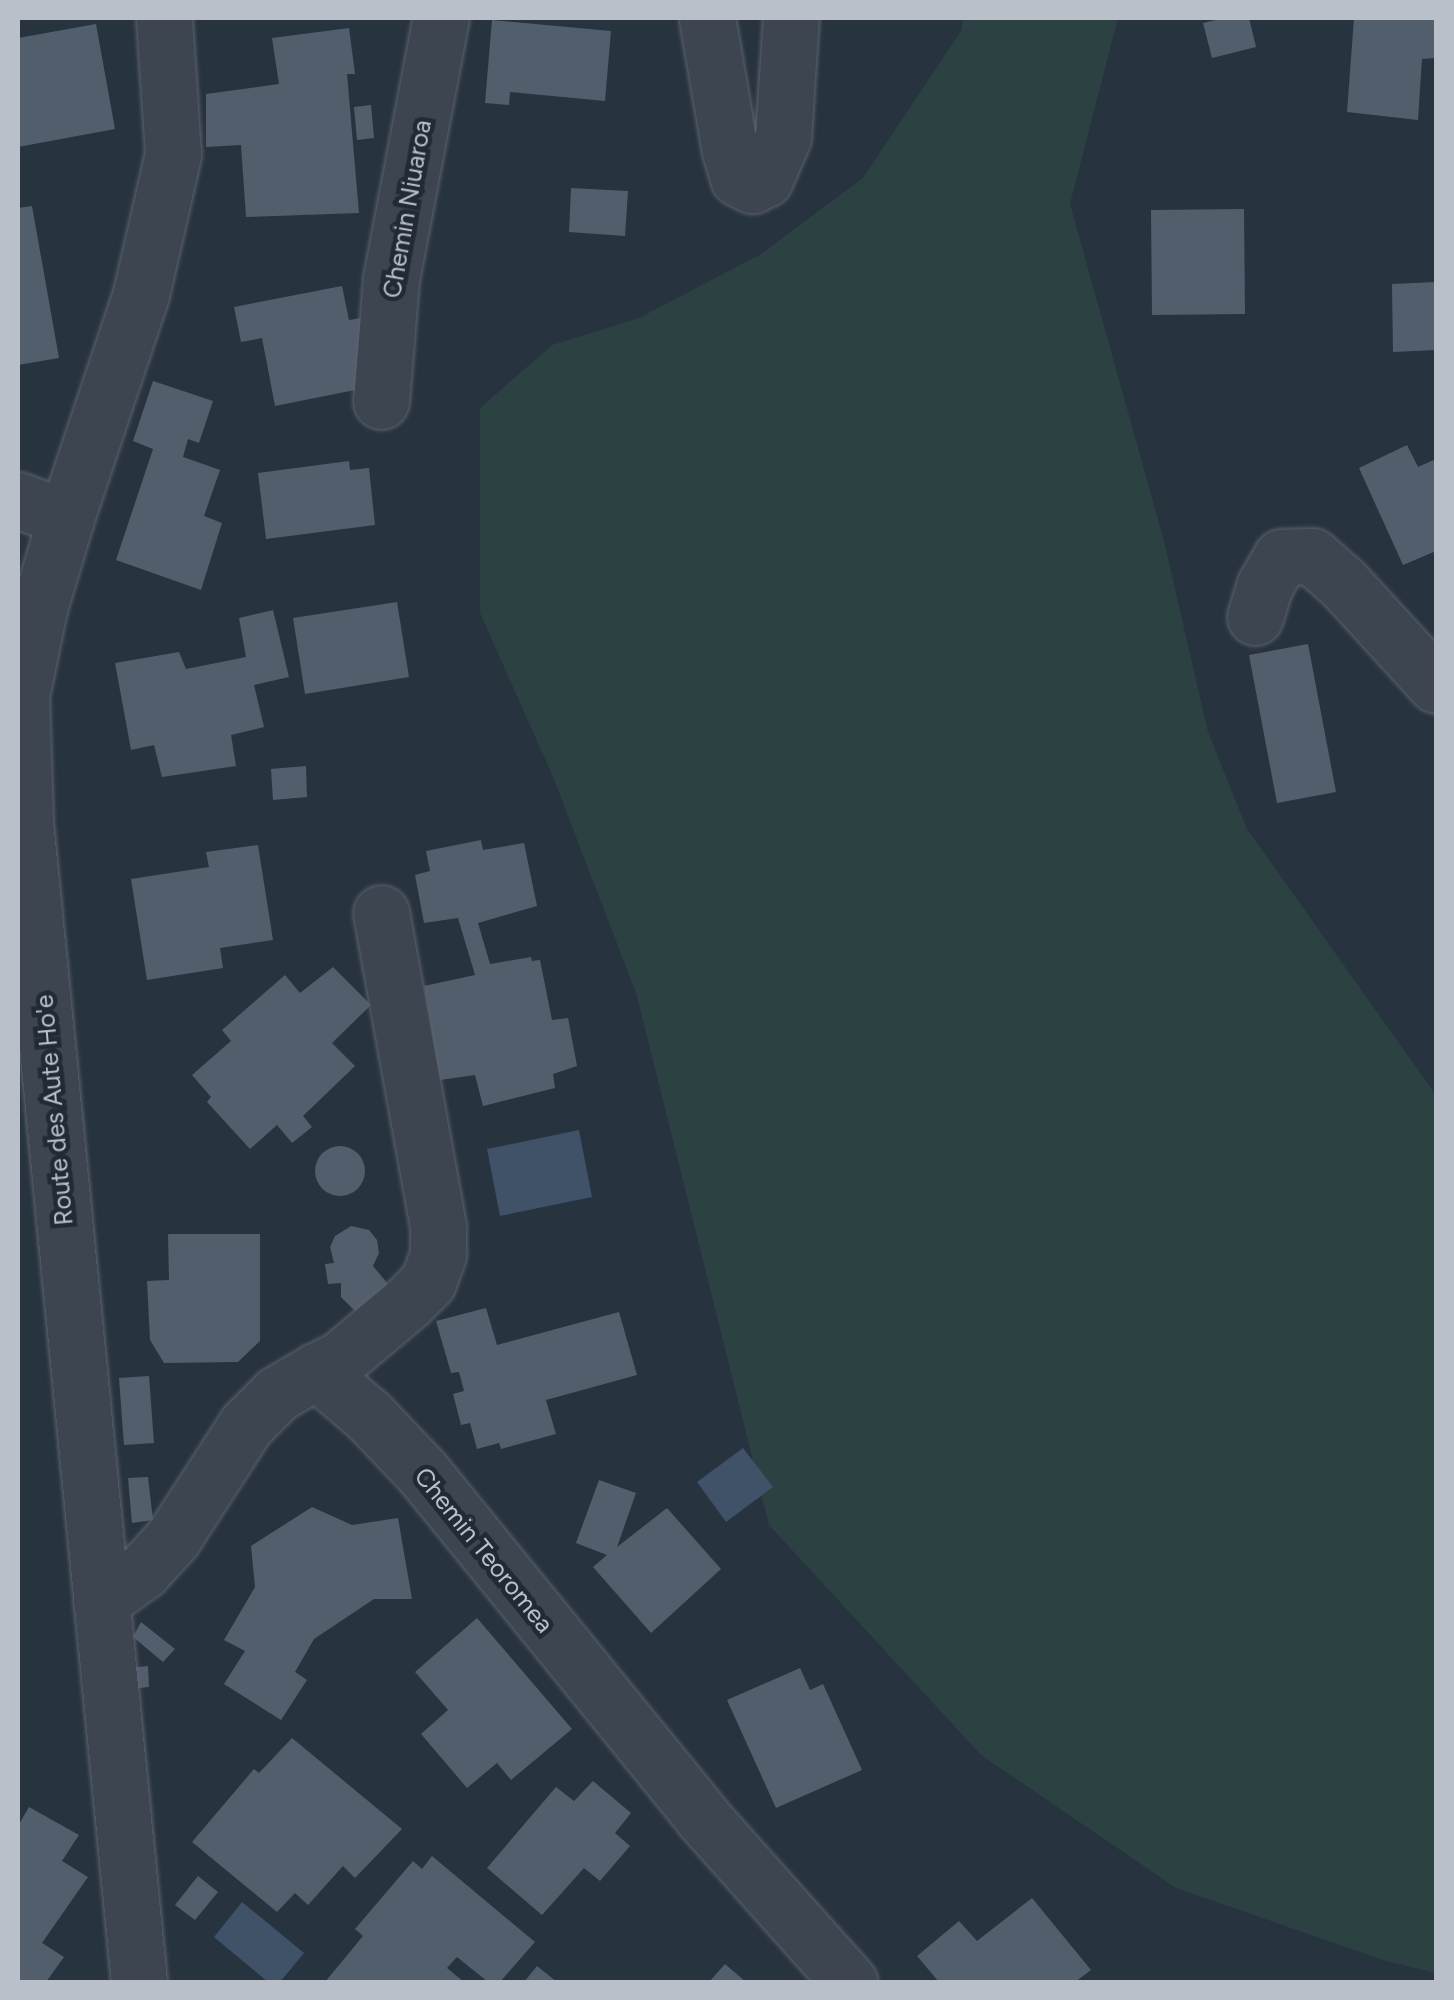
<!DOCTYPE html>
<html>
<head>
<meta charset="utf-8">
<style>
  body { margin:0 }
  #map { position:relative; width:1454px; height:2000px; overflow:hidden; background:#283340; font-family:Figtree,sans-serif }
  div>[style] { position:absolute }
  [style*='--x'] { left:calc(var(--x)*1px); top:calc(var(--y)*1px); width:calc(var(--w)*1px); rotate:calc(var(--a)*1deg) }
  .green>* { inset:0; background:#2b4142 }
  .water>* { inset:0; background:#3f5268 }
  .building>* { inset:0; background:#535e6d }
  .round { border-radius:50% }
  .roads { filter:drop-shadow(0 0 2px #5a636d) drop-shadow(0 0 2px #5a636d) }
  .minor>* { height:55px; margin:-27.5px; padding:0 27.5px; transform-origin:27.5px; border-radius:27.5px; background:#3c4550 }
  span { translate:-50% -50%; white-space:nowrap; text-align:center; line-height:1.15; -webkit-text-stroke:9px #212a35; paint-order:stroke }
  .street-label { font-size:25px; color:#b9c0ca }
  .frame { position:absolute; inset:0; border:20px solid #b9c0ca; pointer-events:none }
</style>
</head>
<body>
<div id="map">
  <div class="green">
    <i style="clip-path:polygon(963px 18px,1118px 18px,1070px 204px,1164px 541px,1208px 732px,1247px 829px,1436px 1095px,1436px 1973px,1386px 1961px,1176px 1888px,981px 1755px,769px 1525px,636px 993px,553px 777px,480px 613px,480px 408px,552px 345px,639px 318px,761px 254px,863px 178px,961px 31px)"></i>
  </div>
  <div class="water">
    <i style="clip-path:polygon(579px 1130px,592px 1197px,500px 1216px,487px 1149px)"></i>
    <i style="clip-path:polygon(743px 1448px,773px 1487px,726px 1522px,697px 1482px)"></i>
    <i style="clip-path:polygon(242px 1902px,304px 1953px,280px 1982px,268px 1982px,214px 1937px)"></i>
  </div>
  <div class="building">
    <i style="clip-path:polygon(1224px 18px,1249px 18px,1256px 47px,1212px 58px,1203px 23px)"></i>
    <i style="clip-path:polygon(1354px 18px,1436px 18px,1436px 58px,1422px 59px,1418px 120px,1347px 112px)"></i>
    <i style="clip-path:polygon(492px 20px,611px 31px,605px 101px,510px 92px,509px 105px,485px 103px)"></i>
    <i style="clip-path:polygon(96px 24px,115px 129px,18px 147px,18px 38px)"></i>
    <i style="clip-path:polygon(349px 28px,355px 74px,347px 74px,359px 213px,246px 217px,241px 145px,206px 147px,206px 94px,279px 84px,272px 38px)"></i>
    <i style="clip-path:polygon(371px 105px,374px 138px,357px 140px,354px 107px)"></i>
    <i style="clip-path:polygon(571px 188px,628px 191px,625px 236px,569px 232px)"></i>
    <i style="clip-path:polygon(32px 206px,59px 358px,18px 365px,18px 208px)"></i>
    <i style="clip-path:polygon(1244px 209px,1245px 314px,1152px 315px,1151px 210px)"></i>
    <i style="clip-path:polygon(1436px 282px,1436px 350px,1393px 352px,1392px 284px)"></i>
    <i style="clip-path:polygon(342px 286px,349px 320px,361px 318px,360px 389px,275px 406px,262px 338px,241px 342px,234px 307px)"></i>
    <i style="clip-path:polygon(153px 381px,213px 401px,199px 443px,188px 439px,183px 457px,220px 470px,204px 516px,222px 523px,201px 590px,116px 560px,153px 449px,133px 441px)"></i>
    <i style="clip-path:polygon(1407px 445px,1418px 467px,1436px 459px,1436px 551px,1403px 565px,1359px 468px)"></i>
    <i style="clip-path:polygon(349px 461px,350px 470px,369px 468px,375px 525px,266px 539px,258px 473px)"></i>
    <i style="clip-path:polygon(397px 602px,409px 677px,305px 694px,293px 618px)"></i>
    <i style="clip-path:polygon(273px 610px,289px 677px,254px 685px,264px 727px,231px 735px,236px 766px,162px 777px,154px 745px,131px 750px,115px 663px,179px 652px,186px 669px,246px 657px,239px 618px)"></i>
    <i style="clip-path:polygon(1308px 644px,1336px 792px,1277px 803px,1249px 655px)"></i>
    <i style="clip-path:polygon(306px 766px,307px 797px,273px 800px,271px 769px)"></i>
    <i style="clip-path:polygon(481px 840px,483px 850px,524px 843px,537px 906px,478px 923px,490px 964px,531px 957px,532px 961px,540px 960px,552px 1020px,568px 1018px,577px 1066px,553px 1074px,555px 1088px,483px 1106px,475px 1075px,440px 1080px,424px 986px,475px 975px,458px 918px,424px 923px,415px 875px,430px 871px,426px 851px)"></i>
    <i style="clip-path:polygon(258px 845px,273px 940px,220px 948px,223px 968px,147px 980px,131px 879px,209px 867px,206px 852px)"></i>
    <i style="clip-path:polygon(333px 967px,371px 1005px,332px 1043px,355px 1066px,303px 1116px,312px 1127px,292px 1143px,277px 1125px,250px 1149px,207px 1102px,211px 1097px,192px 1075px,231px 1041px,222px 1030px,285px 975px,300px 993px)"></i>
    <i class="round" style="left:315px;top:1146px;width:50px;height:50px"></i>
    <i style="clip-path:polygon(351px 1226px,369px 1230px,377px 1240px,379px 1253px,373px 1266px,388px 1284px,355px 1311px,341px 1297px,341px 1283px,328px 1284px,325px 1264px,334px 1263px,330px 1247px,335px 1236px)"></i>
    <i style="clip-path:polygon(168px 1234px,260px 1234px,260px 1341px,238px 1362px,164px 1363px,150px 1340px,147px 1281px,169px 1280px)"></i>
    <i style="clip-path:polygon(486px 1308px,497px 1345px,619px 1312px,637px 1375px,546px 1400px,556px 1434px,501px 1449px,499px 1443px,477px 1449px,470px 1423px,461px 1425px,453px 1394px,464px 1391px,459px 1372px,451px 1373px,436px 1321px)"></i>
    <i style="clip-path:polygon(149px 1376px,154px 1443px,124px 1445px,119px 1378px)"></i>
    <i style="clip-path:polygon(148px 1477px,153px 1520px,132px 1523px,128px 1478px)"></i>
    <i style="clip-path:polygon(599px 1480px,636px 1493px,617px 1547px,667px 1508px,721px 1569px,651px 1633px,593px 1567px,607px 1555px,576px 1543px)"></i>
    <i style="clip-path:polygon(312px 1507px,352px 1525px,398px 1518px,412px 1599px,374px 1599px,314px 1639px,295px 1672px,307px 1680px,281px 1720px,224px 1684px,245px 1651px,224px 1640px,255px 1587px,251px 1546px)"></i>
    <i style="clip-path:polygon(477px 1618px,572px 1729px,511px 1780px,497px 1763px,467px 1788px,421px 1734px,448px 1710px,415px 1672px)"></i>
    <i style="clip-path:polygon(141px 1622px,175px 1649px,163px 1662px,133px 1637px)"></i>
    <i style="clip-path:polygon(148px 1666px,149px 1687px,130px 1689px,128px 1668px)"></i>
    <i style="clip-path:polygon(800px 1668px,810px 1690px,823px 1684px,862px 1770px,776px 1808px,727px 1700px)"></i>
    <i style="clip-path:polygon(292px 1738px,402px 1829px,355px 1878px,343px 1866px,308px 1905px,295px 1893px,277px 1912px,192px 1842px,254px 1769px,259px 1773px)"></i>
    <i style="clip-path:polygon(593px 1781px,631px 1813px,615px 1833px,630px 1846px,600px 1881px,584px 1868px,542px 1915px,487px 1868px,556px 1787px,574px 1801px)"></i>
    <i style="clip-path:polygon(29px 1807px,79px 1835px,62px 1861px,88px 1877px,42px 1943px,64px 1957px,46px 1982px,18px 1982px,18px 1826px)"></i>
    <i style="clip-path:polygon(432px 1856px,535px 1942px,500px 1982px,488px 1982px,457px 1957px,447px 1968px,464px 1982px,325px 1982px,363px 1936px,355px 1929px,413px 1861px,422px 1869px)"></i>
    <i style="clip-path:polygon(198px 1876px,218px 1892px,195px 1920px,175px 1905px)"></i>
    <i style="clip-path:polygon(1032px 1898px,1091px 1970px,1075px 1982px,939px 1982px,917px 1956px,959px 1921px,977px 1941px)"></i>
    <i style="clip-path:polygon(725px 1964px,746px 1982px,709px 1982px)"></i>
    <i style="clip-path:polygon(537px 1966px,557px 1982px,524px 1982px)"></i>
  </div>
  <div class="roads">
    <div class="minor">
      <i style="--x:707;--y:18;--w:135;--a:80.2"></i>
      <i style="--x:730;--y:151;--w:28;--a:73"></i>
      <i style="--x:738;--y:178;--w:16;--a:27"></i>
      <i style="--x:752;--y:185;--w:14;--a:-25"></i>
      <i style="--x:765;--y:179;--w:46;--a:-66.8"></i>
      <i style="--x:783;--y:137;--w:119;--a:-86.2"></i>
      <i style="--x:381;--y:401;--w:122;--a:-85.3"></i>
      <i style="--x:391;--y:279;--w:266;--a:-79.2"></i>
      <i style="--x:18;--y:500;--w:51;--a:20.6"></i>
      <i style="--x:1255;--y:617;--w:34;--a:-73"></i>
      <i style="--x:1265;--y:585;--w:32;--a:-60"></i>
      <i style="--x:1281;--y:557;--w:31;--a:-2"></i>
      <i style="--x:1312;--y:556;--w:41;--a:41.1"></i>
      <i style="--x:1343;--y:583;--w:138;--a:47.6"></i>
      <i style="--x:316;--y:1371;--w:25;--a:-26"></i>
      <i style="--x:339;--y:1360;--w:89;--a:-40"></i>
      <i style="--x:407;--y:1303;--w:30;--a:-45"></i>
      <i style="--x:428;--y:1282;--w:30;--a:-70"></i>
      <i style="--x:438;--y:1254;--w:28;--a:-90"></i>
      <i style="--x:438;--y:1226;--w:318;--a:-100.3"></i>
      <i style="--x:101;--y:1601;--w:52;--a:-35.5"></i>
      <i style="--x:143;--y:1571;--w:45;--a:-47.7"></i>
      <i style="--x:173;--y:1538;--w:135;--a:-57.1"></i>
      <i style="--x:246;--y:1425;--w:44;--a:-45"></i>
      <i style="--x:277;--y:1394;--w:45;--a:-30.5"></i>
      <i style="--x:316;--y:1371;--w:70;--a:40.3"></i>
      <i style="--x:369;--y:1416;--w:79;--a:46.5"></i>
      <i style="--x:423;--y:1473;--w:444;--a:50.9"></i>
      <i style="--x:703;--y:1818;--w:220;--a:48.3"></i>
      <i style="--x:139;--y:1982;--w:1167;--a:-95.61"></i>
      <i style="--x:25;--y:821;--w:125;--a:-91.8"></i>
      <i style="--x:21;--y:696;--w:90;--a:-78.4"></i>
      <i style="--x:39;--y:608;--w:94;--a:-73.3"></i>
      <i style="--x:66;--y:518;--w:236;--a:-71.5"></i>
      <i style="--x:141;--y:294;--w:144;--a:-77.1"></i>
      <i style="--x:173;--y:154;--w:136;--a:-93.8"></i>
    </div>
  </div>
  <div class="street-label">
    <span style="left:407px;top:209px;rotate:-80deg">Chemin Niuaroa</span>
    <span style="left:54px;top:1110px;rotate:-95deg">Route des Aute Ho'e</span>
    <span style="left:484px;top:1550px;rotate:51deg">Chemin Teoromea</span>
  </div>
  <div class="frame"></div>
</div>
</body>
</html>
